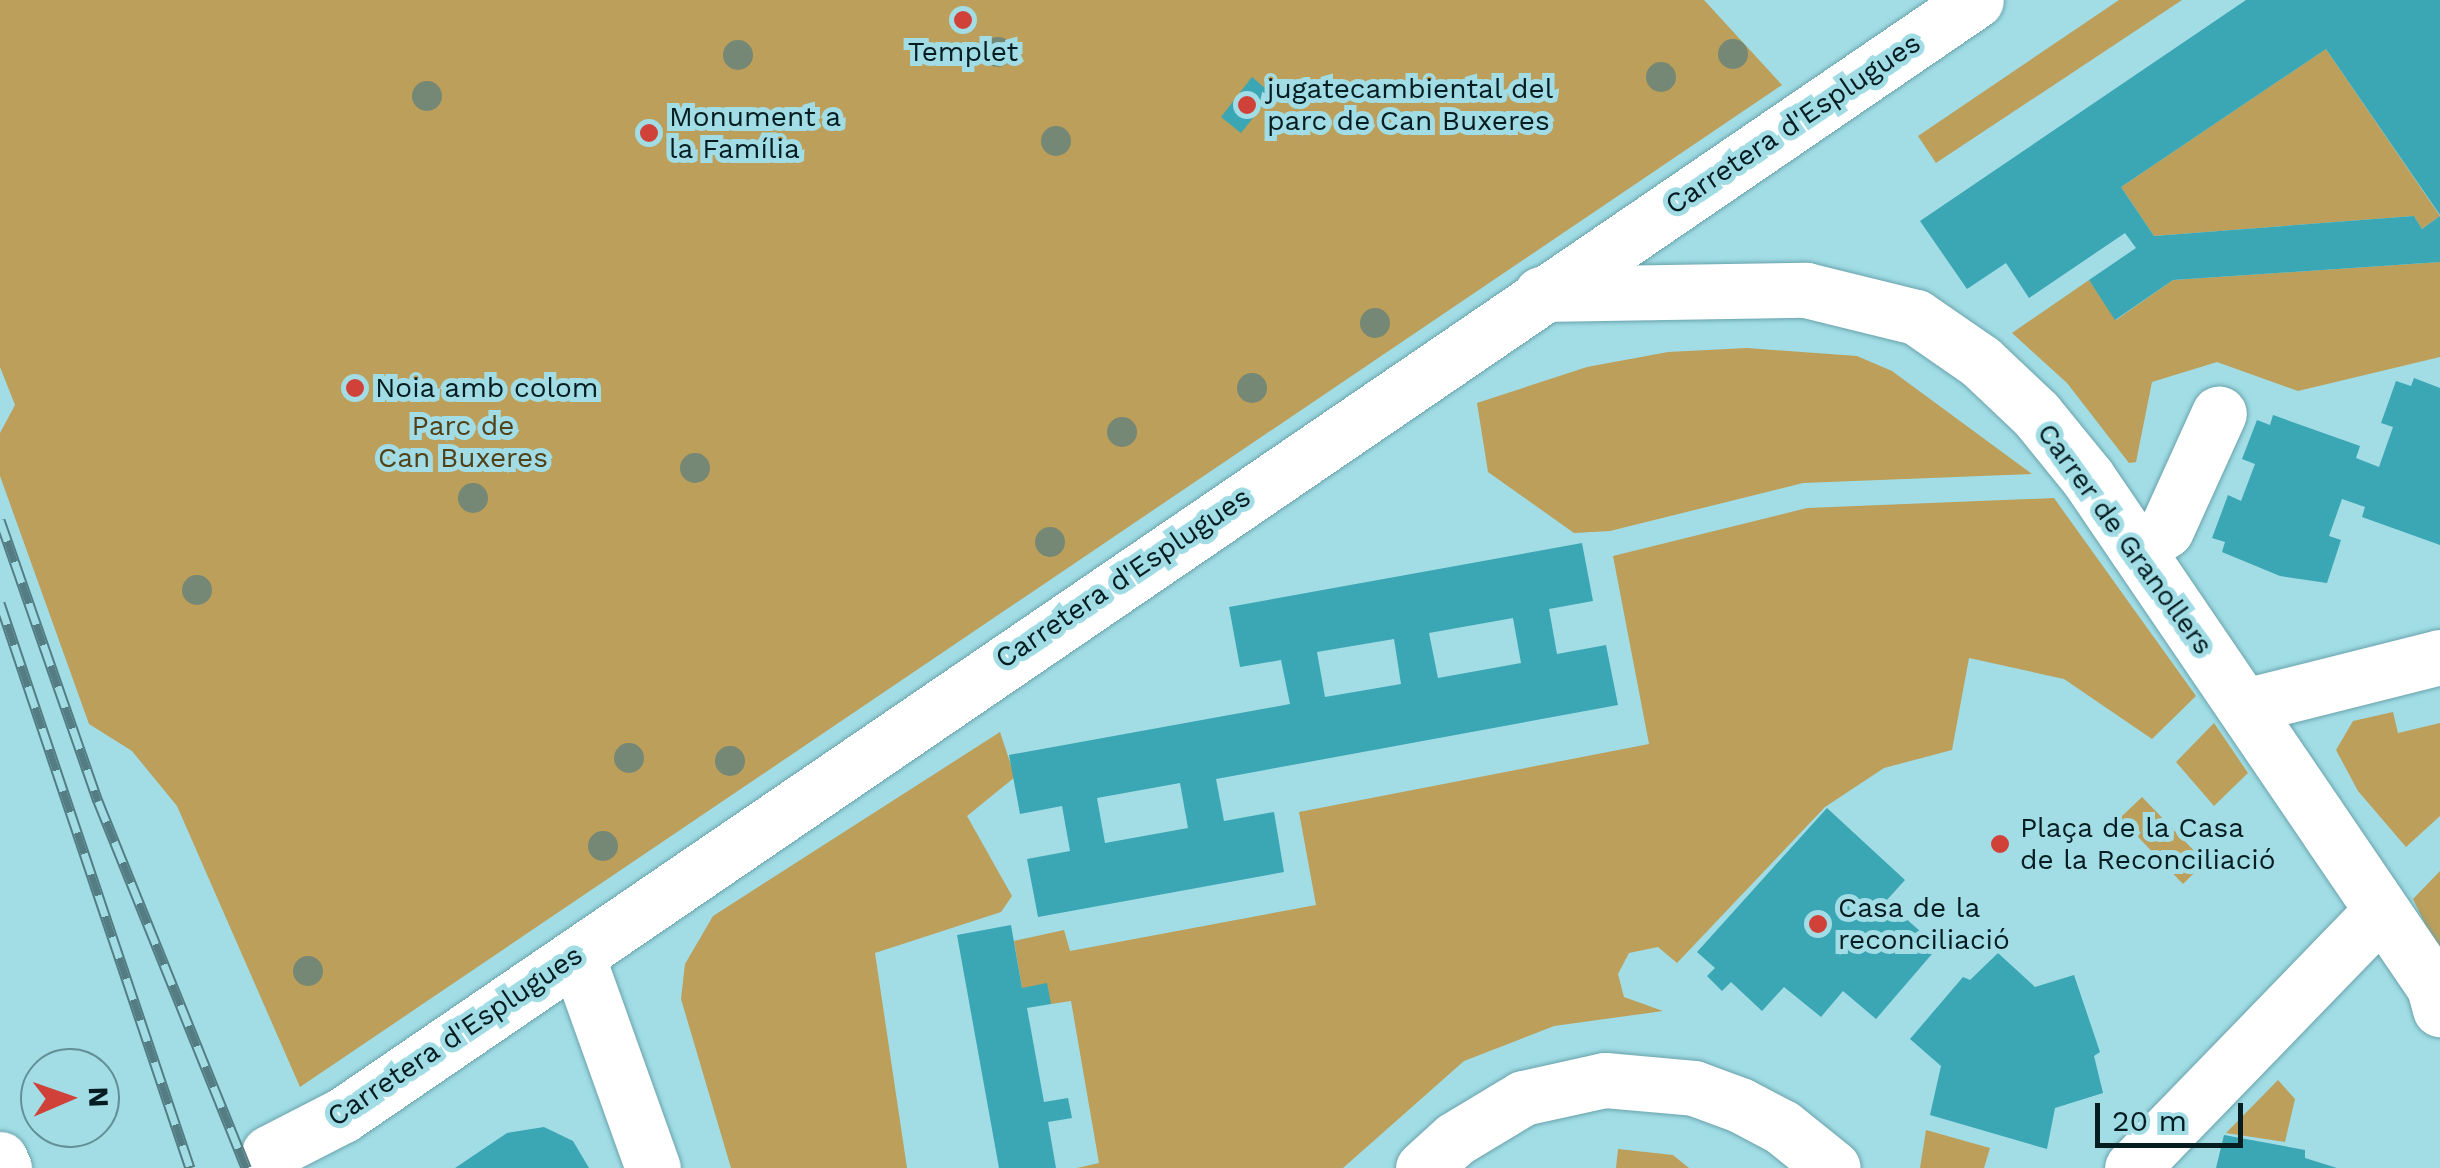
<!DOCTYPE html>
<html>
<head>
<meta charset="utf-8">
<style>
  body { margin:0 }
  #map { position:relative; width:2440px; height:1168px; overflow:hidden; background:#a2dde6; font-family:"Work Sans",sans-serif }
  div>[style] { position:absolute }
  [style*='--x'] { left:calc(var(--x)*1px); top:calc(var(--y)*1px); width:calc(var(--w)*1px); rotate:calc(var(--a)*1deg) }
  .green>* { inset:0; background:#bb9f5a }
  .building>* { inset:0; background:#3ba6b4 }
  .round { border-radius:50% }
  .roads { filter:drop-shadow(0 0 2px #69a2ab) drop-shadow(0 0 2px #69a2ab) }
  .minor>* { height:55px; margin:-27.5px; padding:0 27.5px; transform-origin:27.5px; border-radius:27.5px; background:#fff }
  .rail>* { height:11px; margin-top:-5.5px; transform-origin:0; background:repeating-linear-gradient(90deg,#a2dde6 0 22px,#537d83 0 44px); box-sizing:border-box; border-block:2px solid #537d83 }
  .trees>* { width:30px; height:30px; margin:-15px; border-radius:50%; background:#758775 }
  .dots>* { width:28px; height:28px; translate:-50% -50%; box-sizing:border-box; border:5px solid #a2dde6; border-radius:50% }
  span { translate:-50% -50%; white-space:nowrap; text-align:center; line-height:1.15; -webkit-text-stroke:10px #a2dde6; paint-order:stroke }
  .poi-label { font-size:28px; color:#051d21 }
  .left { translate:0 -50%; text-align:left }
  .street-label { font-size:28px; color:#051d21 }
  .park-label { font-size:28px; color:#514119 }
  .north { position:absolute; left:20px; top:1048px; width:100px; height:100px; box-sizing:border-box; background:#a2dde6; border:2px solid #639097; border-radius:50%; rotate:88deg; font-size:28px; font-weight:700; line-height:40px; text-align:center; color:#051d21 }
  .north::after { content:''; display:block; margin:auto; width:35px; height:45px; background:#d04239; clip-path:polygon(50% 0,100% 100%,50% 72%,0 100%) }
  .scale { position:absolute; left:2095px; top:1103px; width:148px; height:45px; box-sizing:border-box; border:5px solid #051d21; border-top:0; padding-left:12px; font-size:30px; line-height:35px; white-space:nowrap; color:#051d21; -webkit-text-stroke:8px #a2dde6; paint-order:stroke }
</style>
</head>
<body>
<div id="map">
  <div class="green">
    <i style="clip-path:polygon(0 0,1704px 0,1782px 85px,300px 1087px,177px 806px,132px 751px,89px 724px,0 476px,0 433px,15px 405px,0 367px)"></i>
    <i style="clip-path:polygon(2119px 0,2182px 0,1936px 163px,1918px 136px)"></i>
    <i style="clip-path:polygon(2326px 49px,2440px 216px,2422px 229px,2414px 216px,2154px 236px,2121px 187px)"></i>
    <i style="clip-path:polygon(2440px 262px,2440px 357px,2298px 391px,2217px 362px,2152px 382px,2136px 462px,2129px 463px,2067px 383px,2012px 333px,2089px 280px,2116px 320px,2173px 280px)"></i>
    <i style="clip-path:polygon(1747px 348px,1857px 356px,1892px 371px,2032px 474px,1803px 483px,1610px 531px,1574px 533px,1488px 472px,1477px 403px,1587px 367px,1668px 352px)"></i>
    <i style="clip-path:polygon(2054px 498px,2196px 696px,2152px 739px,2064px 679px,1969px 658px,1952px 750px,1884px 768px,1825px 807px,1677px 963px,1658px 947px,1629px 953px,1618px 974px,1624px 997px,1663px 1011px,1554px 1026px,1464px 1061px,1343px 1168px,1077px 1168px,1099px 1163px,1071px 1001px,1051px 1004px,1022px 988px,1014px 941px,1064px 930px,1070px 951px,1316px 905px,1299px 812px,1649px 744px,1613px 556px,1807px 508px)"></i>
    <i style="clip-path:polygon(2393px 712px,2398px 733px,2440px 723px,2440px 816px,2406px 847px,2358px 791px,2336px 750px,2353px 721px)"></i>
    <i style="clip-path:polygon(2214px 723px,2248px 773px,2214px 806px,2176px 762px)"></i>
    <i style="clip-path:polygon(1000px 732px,1015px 777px,967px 816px,1012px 896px,1001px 912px,875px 953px,907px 1168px,731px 1168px,681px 999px,685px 964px,713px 916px)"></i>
    <i style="clip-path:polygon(2142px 797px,2205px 862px,2183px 884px,2120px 818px)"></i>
    <i style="clip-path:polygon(2440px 871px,2440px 955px,2413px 899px)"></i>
    <i style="clip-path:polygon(2278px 1080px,2295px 1099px,2285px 1142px,2226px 1133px)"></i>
    <i style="clip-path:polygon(1926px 1130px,1990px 1148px,1984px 1168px,1920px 1168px)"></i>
    <i style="clip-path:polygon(1618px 1149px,1673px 1155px,1689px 1168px,1616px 1168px)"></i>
  </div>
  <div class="building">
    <i style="clip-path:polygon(2246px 0,2440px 0,2440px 215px,2326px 49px,2121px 187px,2154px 236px,2414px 216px,2422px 229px,2440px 216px,2440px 262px,2173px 280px,2115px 320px,2089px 280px,2136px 248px,2125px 233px,2029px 298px,2006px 263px,1967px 289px,1920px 221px)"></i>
    <i class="round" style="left:953px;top:10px;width:20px;height:20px"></i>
    <i style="clip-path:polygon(1252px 77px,1272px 94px,1241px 133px,1221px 117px)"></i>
    <i style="clip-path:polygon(2414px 378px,2440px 388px,2440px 545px,2362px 517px,2365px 507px,2342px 499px,2329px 536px,2341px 540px,2327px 583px,2280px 576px,2222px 552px,2225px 542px,2212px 538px,2228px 495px,2241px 501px,2255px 464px,2242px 459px,2257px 420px,2270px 425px,2273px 415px,2360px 446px,2356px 458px,2379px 467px,2393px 427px,2381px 423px,2396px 381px,2411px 386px)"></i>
    <i style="clip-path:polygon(evenodd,1582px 543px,1593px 601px,1549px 609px,1557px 654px,1606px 645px,1618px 705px,1216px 779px,1224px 821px,1274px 812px,1284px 872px,1038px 917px,1027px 859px,1070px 851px,1062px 806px,1020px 814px,1009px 755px,1290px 704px,1281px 660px,1240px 667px,1229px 607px,1582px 543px,1513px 618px,1521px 663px,1438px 678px,1429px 633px,1513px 618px,1582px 543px,1394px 639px,1401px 684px,1325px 697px,1317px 652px,1394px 639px,1582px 543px,1180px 783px,1188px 828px,1105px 843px,1097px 798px,1180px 783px)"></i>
    <i style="clip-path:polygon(1827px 808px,1905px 880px,1886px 901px,1938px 947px,1876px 1019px,1843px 991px,1821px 1017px,1784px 987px,1762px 1011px,1731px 982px,1722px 991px,1707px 976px,1715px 968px,1697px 952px)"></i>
    <i style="clip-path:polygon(1011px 925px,1022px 988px,1047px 983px,1051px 1004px,1027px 1008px,1044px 1102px,1068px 1098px,1072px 1118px,1048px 1122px,1056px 1168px,999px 1168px,957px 935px)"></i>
    <i style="clip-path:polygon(1998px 953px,2035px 987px,2074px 975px,2100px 1052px,2094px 1056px,2103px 1093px,2055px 1108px,2047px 1149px,1930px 1115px,1941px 1066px,1910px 1039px,1963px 977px,1970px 980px)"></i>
    <i style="clip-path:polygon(544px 1127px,573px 1141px,589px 1168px,455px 1168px,507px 1133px)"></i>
    <i style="clip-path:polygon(2224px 1135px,2305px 1150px,2305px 1158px,2337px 1168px,2216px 1168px)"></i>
  </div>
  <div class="roads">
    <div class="minor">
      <i style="--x:1541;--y:294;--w:265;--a:-0.9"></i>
      <i style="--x:1806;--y:290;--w:113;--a:13.8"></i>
      <i style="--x:1916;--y:317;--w:79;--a:34.7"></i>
      <i style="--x:1981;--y:362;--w:76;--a:43.4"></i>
      <i style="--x:2036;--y:414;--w:82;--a:50.9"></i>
      <i style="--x:2088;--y:478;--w:615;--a:55.79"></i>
      <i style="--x:2434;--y:987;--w:23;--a:75"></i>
      <i style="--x:2137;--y:550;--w:35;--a:-35"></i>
      <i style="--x:2166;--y:530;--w:128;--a:-65.6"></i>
      <i style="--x:2245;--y:706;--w:201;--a:-14.1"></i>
      <i style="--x:577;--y:956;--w:225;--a:70.3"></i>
      <i style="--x:269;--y:1153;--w:83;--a:-27.2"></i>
      <i style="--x:343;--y:1115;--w:1977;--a:-34.32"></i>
      <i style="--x:0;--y:1159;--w:10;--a:66"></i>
      <i style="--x:1423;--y:1168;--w:43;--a:-42.2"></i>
      <i style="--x:1455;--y:1139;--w:79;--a:-31.1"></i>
      <i style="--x:1523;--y:1098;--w:84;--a:-12.4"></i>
      <i style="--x:1605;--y:1080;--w:89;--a:5.1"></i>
      <i style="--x:1694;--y:1088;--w:49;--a:20.3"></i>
      <i style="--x:1740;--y:1105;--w:47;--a:27.6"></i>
      <i style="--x:1782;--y:1127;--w:65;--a:38.8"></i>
      <i style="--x:2132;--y:1168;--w:358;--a:-45.9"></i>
    </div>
  </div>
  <div class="rail">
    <i style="--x:0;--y:520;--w:298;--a:70.8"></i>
    <i style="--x:98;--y:801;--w:396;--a:68"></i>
    <i style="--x:0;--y:603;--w:596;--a:71.41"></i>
  </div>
  <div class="trees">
    <i style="left:998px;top:52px"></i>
    <i style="left:1733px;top:54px"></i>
    <i style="left:738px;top:55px"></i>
    <i style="left:1661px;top:77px"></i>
    <i style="left:427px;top:96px"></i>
    <i style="left:1056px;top:141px"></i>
    <i style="left:1375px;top:323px"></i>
    <i style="left:1252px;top:388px"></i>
    <i style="left:1122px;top:432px"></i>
    <i style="left:695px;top:468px"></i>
    <i style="left:473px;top:498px"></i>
    <i style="left:1050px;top:542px"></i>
    <i style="left:197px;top:590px"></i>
    <i style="left:629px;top:758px"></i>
    <i style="left:730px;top:761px"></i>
    <i style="left:603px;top:846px"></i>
    <i style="left:308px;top:971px"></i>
  </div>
  <div class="dots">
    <i style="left:963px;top:20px;background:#d04239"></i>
    <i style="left:1247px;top:105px;background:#d04239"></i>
    <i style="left:649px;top:133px;background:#d04239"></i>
    <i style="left:355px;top:388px;background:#d04239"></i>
    <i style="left:2000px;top:844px;background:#d04239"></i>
    <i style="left:1818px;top:924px;background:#d04239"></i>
  </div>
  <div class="poi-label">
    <span style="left:963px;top:52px">Templet</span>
    <span class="left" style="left:1267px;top:105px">jugatecambiental del<br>parc de Can Buxeres</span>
    <span class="left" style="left:669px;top:133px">Monument a<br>la Família</span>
    <span class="left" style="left:375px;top:388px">Noia amb colom</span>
    <span class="left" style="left:2020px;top:844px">Plaça de la Casa<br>de la Reconciliació</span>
    <span class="left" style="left:1838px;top:924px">Casa de la<br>reconciliació</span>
  </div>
  <div class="street-label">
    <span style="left:1793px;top:124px;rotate:-34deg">Carretera d'Esplugues</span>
    <span style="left:2125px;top:539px;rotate:54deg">Carrer de Granollers</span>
    <span style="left:1123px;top:578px;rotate:-34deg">Carretera d'Esplugues</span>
    <span style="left:455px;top:1036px;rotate:-34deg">Carretera d'Esplugues</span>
  </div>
  <div class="park-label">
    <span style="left:463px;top:442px">Parc de<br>Can Buxeres</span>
  </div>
  <div class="north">N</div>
  <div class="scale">20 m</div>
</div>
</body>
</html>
